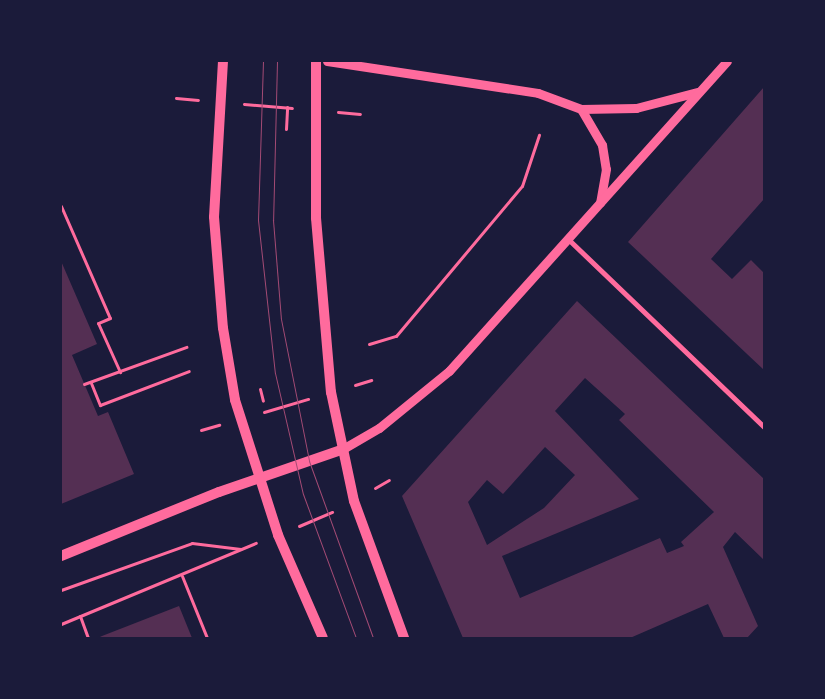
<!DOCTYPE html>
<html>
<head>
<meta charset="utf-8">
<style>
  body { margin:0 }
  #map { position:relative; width:825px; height:699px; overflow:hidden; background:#1b1b3a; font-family:Poppins,sans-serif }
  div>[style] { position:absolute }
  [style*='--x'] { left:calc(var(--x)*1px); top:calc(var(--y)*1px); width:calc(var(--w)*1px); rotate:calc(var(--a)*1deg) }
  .building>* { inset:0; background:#542f53 }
  .path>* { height:3px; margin:-1.5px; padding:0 1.5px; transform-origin:1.5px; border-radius:1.5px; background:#ff6b9d }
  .minor>* { height:5px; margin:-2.5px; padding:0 2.5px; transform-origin:2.5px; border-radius:2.5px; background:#ff6b9d }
  .tertiary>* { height:9px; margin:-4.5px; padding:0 4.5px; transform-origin:4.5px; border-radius:4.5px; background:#ff6b9d }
  .secondary>* { height:10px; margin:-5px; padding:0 5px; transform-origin:5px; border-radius:5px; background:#ff6b9d }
  .tram>* { height:1px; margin:-0.5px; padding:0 0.5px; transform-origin:0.5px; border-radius:0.5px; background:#a44b75 }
  span { translate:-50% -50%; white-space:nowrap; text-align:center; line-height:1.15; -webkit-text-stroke:4px #1b1b3a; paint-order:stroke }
  .frame { position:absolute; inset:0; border:62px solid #1b1b3a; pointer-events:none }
</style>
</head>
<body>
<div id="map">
  <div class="building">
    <i style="clip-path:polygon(764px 87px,764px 199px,711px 259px,732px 279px,751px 260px,764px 273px,764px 370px,628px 242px)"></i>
    <i style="clip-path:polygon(61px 261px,97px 344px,72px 355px,98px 416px,108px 412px,134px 474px,61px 504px)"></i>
    <i style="clip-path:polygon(evenodd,577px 301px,764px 479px,764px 560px,735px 532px,723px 547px,758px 626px,747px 638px,724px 638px,708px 604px,630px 638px,463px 638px,402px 496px,577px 301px,585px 378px,625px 414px,619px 420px,714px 512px,681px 542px,684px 546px,667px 553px,660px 538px,520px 598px,502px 556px,639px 499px,555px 411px,585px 378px,577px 301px,545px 447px,575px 475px,544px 508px,487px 545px,468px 502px,487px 480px,503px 494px,545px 447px)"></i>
    <i style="clip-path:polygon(179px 606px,192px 638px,98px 638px,102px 636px)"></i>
  </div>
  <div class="path">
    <i style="--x:176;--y:98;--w:22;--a:5"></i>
    <i style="--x:244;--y:104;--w:48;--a:4.8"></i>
    <i style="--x:338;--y:112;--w:22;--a:5"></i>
    <i style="--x:286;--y:129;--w:22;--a:-87"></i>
    <i style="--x:61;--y:206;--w:122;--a:66.4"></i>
    <i style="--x:110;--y:318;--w:13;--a:157"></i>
    <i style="--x:98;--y:323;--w:54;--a:65.8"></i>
    <i style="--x:369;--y:344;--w:28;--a:-17"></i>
    <i style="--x:396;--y:336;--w:196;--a:-50"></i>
    <i style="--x:522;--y:186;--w:54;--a:-71.6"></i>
    <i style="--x:91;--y:383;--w:24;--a:68"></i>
    <i style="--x:100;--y:405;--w:95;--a:-20.9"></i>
    <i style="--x:84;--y:384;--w:109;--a:-19.9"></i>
    <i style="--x:355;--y:385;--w:17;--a:-17"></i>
    <i style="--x:260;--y:389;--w:12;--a:76"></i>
    <i style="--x:264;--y:412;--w:46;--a:-16.5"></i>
    <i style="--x:201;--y:430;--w:19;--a:-16"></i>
    <i style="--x:375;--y:488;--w:16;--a:-30"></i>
    <i style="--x:299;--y:526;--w:36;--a:-23"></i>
    <i style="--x:182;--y:576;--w:67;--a:68"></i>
    <i style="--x:61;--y:590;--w:139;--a:-19.7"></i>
    <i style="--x:192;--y:543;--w:49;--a:7"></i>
    <i style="--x:80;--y:616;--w:23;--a:70"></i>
    <i style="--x:61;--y:624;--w:211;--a:-22.6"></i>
  </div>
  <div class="minor">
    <i style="--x:568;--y:239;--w:272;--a:43.8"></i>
  </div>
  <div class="tertiary">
    <i style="--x:327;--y:61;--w:213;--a:8.6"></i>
    <i style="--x:538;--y:93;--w:46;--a:20.4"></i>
    <i style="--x:581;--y:109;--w:42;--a:59.7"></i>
    <i style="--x:602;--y:145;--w:24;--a:81"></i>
    <i style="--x:606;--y:169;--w:34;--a:100"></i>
    <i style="--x:581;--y:109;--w:55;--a:-1"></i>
    <i style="--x:636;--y:108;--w:64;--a:-14.5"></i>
    <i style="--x:341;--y:450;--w:44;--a:-30.1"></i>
    <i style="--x:379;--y:428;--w:90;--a:-39.2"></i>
    <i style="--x:449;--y:371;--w:416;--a:-48.1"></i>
  </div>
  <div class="secondary">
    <i style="--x:223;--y:61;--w:156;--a:93.3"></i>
    <i style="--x:214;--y:217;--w:111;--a:85.4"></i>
    <i style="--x:223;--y:328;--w:73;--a:80.5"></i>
    <i style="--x:235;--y:400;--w:142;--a:72.3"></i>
    <i style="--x:278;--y:535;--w:112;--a:66.4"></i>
    <i style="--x:316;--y:61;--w:157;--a:90"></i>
    <i style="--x:316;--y:218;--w:175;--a:85.1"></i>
    <i style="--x:331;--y:392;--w:111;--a:78.1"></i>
    <i style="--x:354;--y:501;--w:146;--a:69.9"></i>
    <i style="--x:61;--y:556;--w:170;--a:-22.1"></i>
    <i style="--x:219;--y:492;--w:129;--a:-19"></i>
  </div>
  <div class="tram">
    <i style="--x:263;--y:61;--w:159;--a:91.8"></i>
    <i style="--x:258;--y:220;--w:154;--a:83.7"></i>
    <i style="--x:275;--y:373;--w:124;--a:77"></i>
    <i style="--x:303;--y:494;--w:153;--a:69.8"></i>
    <i style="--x:277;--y:61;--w:159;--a:91.4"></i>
    <i style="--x:273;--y:220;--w:99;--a:85.4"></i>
    <i style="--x:281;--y:319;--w:145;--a:78.8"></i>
    <i style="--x:309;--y:461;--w:188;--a:70.1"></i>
  </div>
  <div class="frame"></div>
</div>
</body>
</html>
